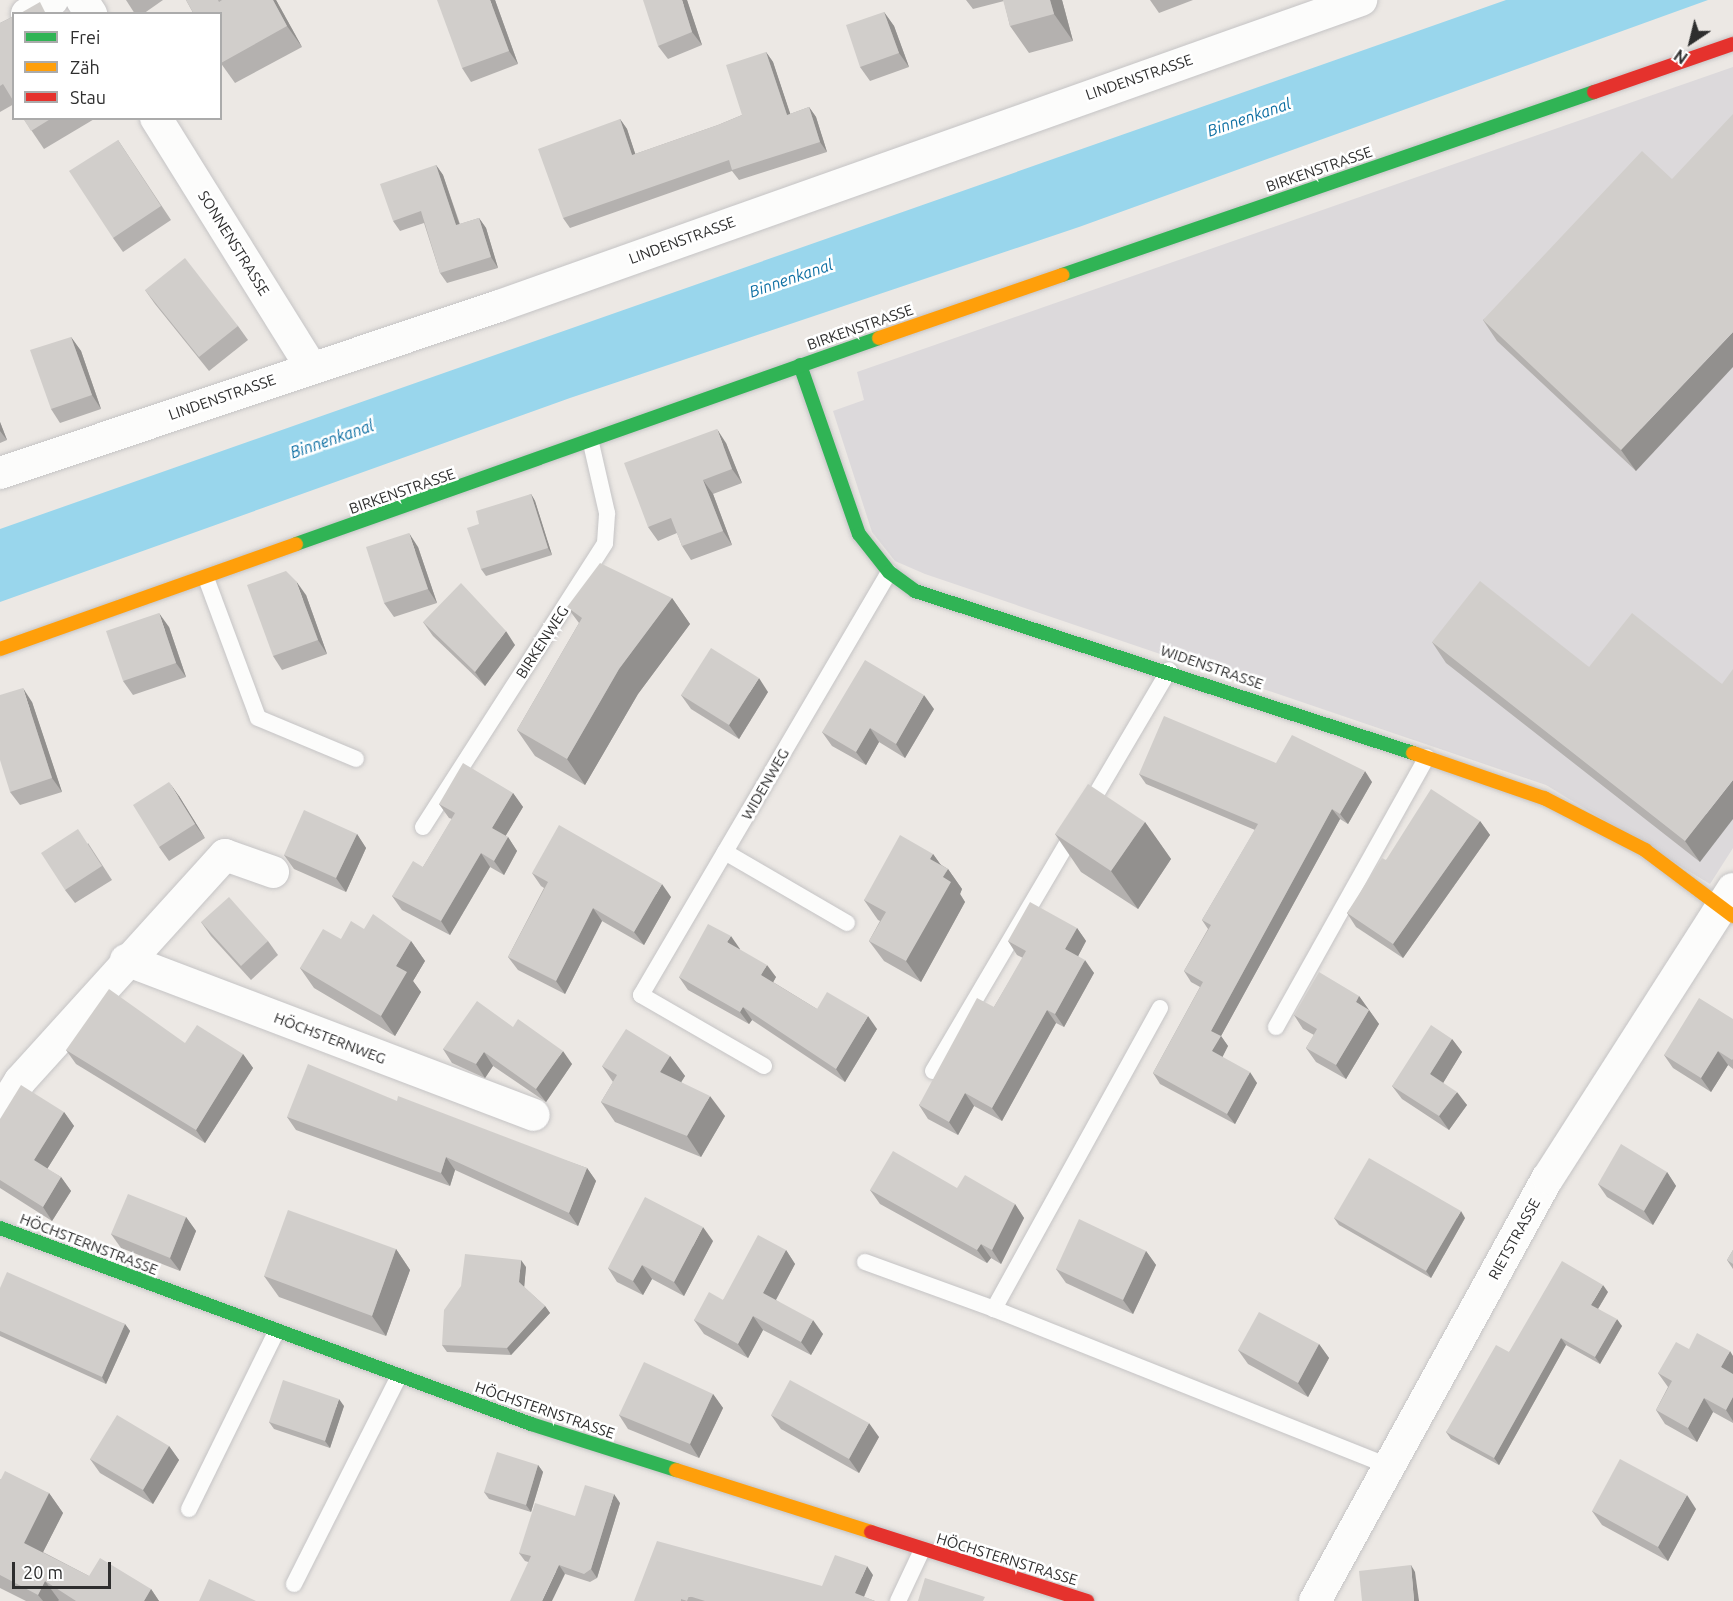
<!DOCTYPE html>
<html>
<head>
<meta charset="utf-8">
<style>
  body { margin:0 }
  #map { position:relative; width:1733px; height:1601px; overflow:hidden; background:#ece8e4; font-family:Ubuntu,sans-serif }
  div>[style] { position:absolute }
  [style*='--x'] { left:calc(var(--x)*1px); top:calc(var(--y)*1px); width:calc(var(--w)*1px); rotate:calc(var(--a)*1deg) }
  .industrial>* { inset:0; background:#dcd9db }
  .water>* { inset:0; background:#99d6ec }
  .roads { filter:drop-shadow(0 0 2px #c5c4c5) drop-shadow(0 0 2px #c5c4c5) }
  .lane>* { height:16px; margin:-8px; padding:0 8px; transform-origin:8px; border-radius:8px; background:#fcfcfb }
  .street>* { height:32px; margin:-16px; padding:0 16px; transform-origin:16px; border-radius:16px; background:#fcfcfb }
  .fast>* { height:14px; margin:-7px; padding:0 7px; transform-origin:7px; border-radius:7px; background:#30b455 }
  .slow>* { height:14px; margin:-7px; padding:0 7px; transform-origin:7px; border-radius:7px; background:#ff9f0a }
  .jam>* { height:14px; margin:-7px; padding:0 7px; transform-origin:7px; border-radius:7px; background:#e5322d }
  .wall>* { inset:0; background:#b4b1af }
  .shaded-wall>* { inset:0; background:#92908e }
  .building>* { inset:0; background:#d1cecb }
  span { translate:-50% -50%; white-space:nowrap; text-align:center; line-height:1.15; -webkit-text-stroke:5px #fff; paint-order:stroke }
  .street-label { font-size:15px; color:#2e2e2e }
  .water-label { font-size:16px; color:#0d6fa3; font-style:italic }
  .legend { position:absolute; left:12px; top:12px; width:210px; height:108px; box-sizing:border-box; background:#fff; border:2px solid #ababab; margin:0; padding:8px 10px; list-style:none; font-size:18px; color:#2e2e2e }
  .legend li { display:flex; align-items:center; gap:12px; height:30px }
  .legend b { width:30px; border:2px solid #ababab }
  .north { position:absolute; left:1661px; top:12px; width:60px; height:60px; -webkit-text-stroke:4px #fff; paint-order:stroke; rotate:215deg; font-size:16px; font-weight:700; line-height:24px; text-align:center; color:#2e2e2e }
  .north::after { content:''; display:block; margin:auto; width:21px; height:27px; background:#2e2e2e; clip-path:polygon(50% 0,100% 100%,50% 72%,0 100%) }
  .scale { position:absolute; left:12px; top:1562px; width:99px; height:27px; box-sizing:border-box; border:3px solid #2e2e2e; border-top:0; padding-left:8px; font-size:18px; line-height:21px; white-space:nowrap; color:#2e2e2e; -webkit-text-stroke:4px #fff; paint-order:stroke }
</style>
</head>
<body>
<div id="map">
  <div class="industrial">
    <i style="clip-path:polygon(1733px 67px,1733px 848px,1710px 884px,1546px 785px,925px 574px,895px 561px,872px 532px,833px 411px,864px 400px,857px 372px)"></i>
  </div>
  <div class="water">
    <i style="clip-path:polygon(1506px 0,1708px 0,1079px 227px,570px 398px,0 602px,0 529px)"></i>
  </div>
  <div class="roads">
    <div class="lane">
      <i style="--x:206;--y:578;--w:149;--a:69.6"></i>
      <i style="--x:258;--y:718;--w:106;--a:22.7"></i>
      <i style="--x:423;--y:827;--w:337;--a:-57.3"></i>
      <i style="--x:605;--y:543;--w:30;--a:-86"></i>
      <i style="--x:607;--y:513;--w:72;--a:-102.9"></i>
      <i style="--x:725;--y:852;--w:141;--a:30.2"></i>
      <i style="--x:1160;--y:1008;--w:344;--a:118.9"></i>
      <i style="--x:994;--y:1309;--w:423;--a:21.7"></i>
      <i style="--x:1276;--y:1027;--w:309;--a:-60.8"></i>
      <i style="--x:764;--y:1066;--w:142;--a:-150"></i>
      <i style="--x:641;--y:995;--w:490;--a:-59.6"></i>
      <i style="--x:933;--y:1071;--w:465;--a:-59.5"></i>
      <i style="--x:865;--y:1262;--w:137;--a:20"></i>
      <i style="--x:189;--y:1509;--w:195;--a:-63.8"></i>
      <i style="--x:294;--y:1584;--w:231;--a:-63.2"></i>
      <i style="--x:898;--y:1601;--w:56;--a:-64.8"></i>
    </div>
    <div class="street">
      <i style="--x:82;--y:0;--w:17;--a:57"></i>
      <i style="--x:27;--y:14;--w:29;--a:-29"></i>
      <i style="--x:156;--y:118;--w:293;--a:58.1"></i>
      <i style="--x:0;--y:473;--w:526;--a:-18.5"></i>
      <i style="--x:499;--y:306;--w:915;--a:-19.54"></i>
      <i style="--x:126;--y:960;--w:436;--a:20.8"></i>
      <i style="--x:0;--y:1113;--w:38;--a:-58"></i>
      <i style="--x:20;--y:1081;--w:305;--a:-47.8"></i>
      <i style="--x:225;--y:855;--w:51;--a:19.5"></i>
      <i style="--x:1315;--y:1601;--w:483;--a:-61.2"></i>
      <i style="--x:1548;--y:1178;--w:343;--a:-57.4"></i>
    </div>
    <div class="fast">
      <i style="--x:1062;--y:275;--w:563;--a:-18.98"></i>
      <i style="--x:800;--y:365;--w:179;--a:70.8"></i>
      <i style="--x:859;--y:534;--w:48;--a:51.7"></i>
      <i style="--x:889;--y:572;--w:32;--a:36"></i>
      <i style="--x:915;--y:591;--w:524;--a:18.02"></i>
      <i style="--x:296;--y:544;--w:618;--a:-19.46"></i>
      <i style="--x:0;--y:1228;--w:566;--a:20.26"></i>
      <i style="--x:531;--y:1424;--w:152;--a:17.6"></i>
    </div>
    <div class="slow">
      <i style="--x:879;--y:338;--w:194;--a:-19"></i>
      <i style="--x:0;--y:649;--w:314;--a:-19.5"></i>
      <i style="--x:1413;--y:753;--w:139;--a:19"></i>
      <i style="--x:1544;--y:798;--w:114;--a:27.2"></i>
      <i style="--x:1645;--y:850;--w:110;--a:36.9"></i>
      <i style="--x:676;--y:1470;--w:205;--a:17.6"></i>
    </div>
    <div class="jam">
      <i style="--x:1594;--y:92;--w:147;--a:-19.1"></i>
      <i style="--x:871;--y:1532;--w:227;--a:17.7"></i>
    </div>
  </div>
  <div class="wall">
    <i style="clip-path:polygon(126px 0,163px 0,143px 14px,135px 14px)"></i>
    <i style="clip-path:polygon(186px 0,276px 0,302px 47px,235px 83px,220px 62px)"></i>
    <i style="clip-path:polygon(495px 0,518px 64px,471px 82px,462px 68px)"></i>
    <i style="clip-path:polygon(687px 0,702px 45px,668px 59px,658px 46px)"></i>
    <i style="clip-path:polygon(966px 0,1062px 0,1073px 41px,1029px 53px,1010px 26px,1004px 1px,973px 9px)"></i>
    <i style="clip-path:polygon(1150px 0,1193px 0,1159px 13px)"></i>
    <i style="clip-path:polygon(884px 12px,894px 26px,909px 67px,870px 81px,860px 67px)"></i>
    <i style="clip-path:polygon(14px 16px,14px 104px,0 112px,0 23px)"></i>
    <i style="clip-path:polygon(766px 52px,773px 62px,790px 114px,809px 107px,816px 117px,827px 152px,739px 180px,732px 171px,570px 228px,563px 218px,620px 119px,627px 129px,635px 154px,718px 125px,742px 115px)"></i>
    <i style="clip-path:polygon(23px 118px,96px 118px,44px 149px)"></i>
    <i style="clip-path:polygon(118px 140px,171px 220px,123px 252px,113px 238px)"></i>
    <i style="clip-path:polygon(436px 165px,443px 175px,460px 224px,479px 218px,486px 228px,498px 268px,447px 283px,440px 273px,424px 223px,400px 231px,393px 221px)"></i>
    <i style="clip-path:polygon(1672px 179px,1636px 471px,1497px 341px,1483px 320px)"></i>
    <i style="clip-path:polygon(145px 290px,238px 326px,248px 340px,209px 371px,155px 304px)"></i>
    <i style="clip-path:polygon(71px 337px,81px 351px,101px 409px,60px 423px,51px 409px)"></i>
    <i style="clip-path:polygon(0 422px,7px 440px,0 443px)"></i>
    <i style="clip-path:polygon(726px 443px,742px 483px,713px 494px,732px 545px,691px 560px,682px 546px,677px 533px,658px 541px,648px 527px)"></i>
    <i style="clip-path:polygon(531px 494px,535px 501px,552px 555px,486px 576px,481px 569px,479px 524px)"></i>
    <i style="clip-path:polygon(418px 547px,437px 603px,394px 617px,384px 603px)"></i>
    <i style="clip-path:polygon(306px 595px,327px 654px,282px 670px,273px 656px)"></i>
    <i style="clip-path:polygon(672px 598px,690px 624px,638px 694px,585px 785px,535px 756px,517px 730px,579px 623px,567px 607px)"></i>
    <i style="clip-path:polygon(423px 622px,515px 645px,485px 686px,433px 636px)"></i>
    <i style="clip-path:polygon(169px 627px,186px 677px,133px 695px,123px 681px)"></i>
    <i style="clip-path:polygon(1432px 642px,1589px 667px,1722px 684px,1700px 862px,1446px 663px)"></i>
    <i style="clip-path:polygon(768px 692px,739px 739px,691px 709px,681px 695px)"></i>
    <i style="clip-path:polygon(32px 702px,62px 792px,20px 805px,10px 792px)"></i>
    <i style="clip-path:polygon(934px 709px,905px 758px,879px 742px,866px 765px,832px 746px,822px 732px)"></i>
    <i style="clip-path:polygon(1276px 763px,1372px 782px,1348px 824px,1340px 819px,1221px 1036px,1228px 1046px,1222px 1057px,1257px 1083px,1235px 1124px,1160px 1084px,1153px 1073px,1200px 987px,1191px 982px,1184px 971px,1208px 929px,1202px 920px,1255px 830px,1146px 784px,1139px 774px)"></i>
    <i style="clip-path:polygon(513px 793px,523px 807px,505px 836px,508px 837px,517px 851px,504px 875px,490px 867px,450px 935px,402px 910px,392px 896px,423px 867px,452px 819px,449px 818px,439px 804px)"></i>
    <i style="clip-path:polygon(179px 796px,205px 838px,169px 861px,159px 847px)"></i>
    <i style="clip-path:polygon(1480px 821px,1490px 835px,1403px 958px,1356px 927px,1347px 913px,1386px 860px)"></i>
    <i style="clip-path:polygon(1145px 822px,1171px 859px,1138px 909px,1081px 872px,1055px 834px)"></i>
    <i style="clip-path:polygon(357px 834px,366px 848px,346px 892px,294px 869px,284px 855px)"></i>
    <i style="clip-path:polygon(88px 843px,112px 880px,75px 903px,65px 890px)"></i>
    <i style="clip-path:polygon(933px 854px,940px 864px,948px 869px,962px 889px,960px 894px,965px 902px,921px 982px,884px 961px,869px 941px,880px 921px,878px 920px,864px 900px)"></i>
    <i style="clip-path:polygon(532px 873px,671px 897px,644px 945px,602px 921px,565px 994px,518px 970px,508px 957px,544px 888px,541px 886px)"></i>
    <i style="clip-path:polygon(201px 922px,268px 941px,278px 955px,251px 980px,211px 936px)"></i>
    <i style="clip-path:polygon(1077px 928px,1086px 941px,1078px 956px,1094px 973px,1064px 1027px,1056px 1023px,1002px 1121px,974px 1106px,958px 1135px,928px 1119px,919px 1105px,994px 1007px,1023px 958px,1017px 955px,1008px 941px)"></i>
    <i style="clip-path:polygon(364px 929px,411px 941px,425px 961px,413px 981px,421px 992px,395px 1036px,314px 988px,300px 968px,341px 939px)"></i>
    <i style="clip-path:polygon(739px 949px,776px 977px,773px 982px,817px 1009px,877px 1029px,845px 1082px,752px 1020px,749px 1024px,688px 990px,679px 977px)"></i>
    <i style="clip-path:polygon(1359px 996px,1379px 1024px,1346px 1079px,1316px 1062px,1306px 1048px,1314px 1035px,1303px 1029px,1294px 1015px)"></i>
    <i style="clip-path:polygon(1733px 1019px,1733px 1069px,1728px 1065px,1711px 1092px,1673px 1068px,1664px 1055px)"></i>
    <i style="clip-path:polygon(513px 1027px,572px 1064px,546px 1102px,493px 1066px,485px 1078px,452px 1063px,443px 1049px)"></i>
    <i style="clip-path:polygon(1452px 1039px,1462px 1052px,1443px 1083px,1467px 1105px,1449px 1130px,1402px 1099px,1392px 1086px)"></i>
    <i style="clip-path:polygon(185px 1043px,243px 1054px,253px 1068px,205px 1143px,76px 1064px,66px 1050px)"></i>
    <i style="clip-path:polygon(670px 1056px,685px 1076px,681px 1082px,725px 1116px,701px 1157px,615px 1122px,601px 1102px,613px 1082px,602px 1066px)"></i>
    <i style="clip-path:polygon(397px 1101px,587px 1168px,596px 1181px,578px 1226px,455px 1170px,450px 1186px,296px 1130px,287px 1117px)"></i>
    <i style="clip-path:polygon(64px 1112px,74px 1126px,47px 1169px,61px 1177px,71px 1191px,52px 1221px,0 1188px,0 1119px)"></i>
    <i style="clip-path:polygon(1667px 1172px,1676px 1186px,1653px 1225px,1607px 1197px,1598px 1184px)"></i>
    <i style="clip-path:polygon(957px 1188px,1015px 1204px,1024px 1218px,1001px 1264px,991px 1258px,987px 1263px,880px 1204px,870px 1190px)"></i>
    <i style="clip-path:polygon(186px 1217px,196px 1231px,180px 1271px,121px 1248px,111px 1234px)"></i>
    <i style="clip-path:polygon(1334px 1218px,1465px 1218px,1431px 1278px,1339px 1225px)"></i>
    <i style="clip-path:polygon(713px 1241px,684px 1296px,652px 1279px,643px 1295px,617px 1282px,608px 1268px)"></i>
    <i style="clip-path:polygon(396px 1249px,410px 1270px,386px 1336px,279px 1297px,264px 1276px)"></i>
    <i style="clip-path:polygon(786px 1250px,795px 1264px,776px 1300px,823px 1334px,811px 1355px,763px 1330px,748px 1358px,704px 1334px,694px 1320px,723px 1300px)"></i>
    <i style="clip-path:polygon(1733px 1250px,1733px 1269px,1727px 1260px)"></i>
    <i style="clip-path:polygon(1146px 1251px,1156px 1265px,1133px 1314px,1066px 1283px,1056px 1269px)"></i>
    <i style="clip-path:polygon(526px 1267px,524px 1287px,545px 1306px,550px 1313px,511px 1355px,447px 1352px,442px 1345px)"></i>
    <i style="clip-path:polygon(0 1288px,125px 1324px,130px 1331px,106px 1384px,0 1336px)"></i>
    <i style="clip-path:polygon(1608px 1292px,1598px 1309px,1622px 1326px,1600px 1364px,1566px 1345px,1499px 1465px,1451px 1439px,1446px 1432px,1509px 1352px)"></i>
    <i style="clip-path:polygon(1319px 1344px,1329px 1358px,1308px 1397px,1248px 1364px,1238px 1350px)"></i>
    <i style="clip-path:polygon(1689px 1349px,1733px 1356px,1733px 1423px,1713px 1412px,1697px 1442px,1665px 1424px,1656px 1410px,1668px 1387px,1658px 1373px)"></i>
    <i style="clip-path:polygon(713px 1394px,723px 1408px,699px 1458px,628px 1429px,619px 1415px)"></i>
    <i style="clip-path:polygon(344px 1406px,330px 1448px,274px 1429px,269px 1422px)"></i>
    <i style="clip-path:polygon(771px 1415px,879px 1437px,859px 1473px,781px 1429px)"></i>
    <i style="clip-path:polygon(169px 1446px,179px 1460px,153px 1504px,100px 1473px,90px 1459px)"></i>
    <i style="clip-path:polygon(538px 1465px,543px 1472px,531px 1512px,489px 1499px,484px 1492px)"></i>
    <i style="clip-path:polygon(0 1479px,49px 1493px,63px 1513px,43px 1552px,89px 1576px,151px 1589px,159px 1601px,26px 1601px,0 1588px)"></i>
    <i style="clip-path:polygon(620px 1503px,597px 1578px,590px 1582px,525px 1561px,519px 1553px,575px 1516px)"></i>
    <i style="clip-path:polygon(1696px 1509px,1668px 1561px,1602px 1525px,1592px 1511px)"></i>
    <i style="clip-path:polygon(873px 1575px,864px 1597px,875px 1601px,634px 1601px,822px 1586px)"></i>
  </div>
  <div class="shaded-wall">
    <i style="clip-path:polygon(273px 0,276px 0,302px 47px,287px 26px)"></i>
    <i style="clip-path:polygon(490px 0,495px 0,518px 64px,509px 51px)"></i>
    <i style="clip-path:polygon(682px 0,687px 0,702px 45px,692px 32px)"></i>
    <i style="clip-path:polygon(1050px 0,1062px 0,1073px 41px,1054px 14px)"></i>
    <i style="clip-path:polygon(884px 12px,894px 26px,909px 67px,899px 53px)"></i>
    <i style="clip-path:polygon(766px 52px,773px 62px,794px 125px,787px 115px)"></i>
    <i style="clip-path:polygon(809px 107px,816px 117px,827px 152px,820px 142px)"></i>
    <i style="clip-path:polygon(620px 119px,627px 129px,639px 165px,632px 155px)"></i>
    <i style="clip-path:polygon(436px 165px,443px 175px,463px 235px,456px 225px)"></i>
    <i style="clip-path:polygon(479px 218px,486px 228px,498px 268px,491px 257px)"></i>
    <i style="clip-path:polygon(1733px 332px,1733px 367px,1636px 471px,1621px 450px)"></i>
    <i style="clip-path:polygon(71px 337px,81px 351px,101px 409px,92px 395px)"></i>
    <i style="clip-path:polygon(0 422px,7px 440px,0 431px)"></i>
    <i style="clip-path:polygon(717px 429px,726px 443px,742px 483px,732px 469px)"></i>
    <i style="clip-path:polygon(703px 480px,713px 494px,732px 545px,723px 531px)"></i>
    <i style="clip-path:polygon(531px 494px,535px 501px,552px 555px,548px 548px)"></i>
    <i style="clip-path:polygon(409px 533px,418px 547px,437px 603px,428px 589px)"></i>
    <i style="clip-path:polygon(296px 581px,306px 595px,327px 654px,318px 640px)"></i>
    <i style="clip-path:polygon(672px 598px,690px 624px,638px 694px,585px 785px,567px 759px,619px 669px)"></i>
    <i style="clip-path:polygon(159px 613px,169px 627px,186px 677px,176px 663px)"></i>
    <i style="clip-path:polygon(506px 631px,515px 645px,485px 686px,475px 672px)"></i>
    <i style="clip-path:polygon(759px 678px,768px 692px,739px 739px,729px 725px)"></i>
    <i style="clip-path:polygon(23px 688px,32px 702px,62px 792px,52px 778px)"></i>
    <i style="clip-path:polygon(924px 695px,934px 709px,905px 758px,896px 744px)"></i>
    <i style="clip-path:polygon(870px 728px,879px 742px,866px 765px,856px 752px)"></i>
    <i style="clip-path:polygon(1365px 771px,1372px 782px,1348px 824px,1340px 814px)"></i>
    <i style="clip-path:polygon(1733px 780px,1733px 819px,1700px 862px,1685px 841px)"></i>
    <i style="clip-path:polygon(169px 782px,179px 796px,205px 838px,195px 824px)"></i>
    <i style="clip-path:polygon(513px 793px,523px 807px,502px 842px,492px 828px)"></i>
    <i style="clip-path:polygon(1332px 809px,1340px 819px,1221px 1036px,1228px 1046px,1220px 1062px,1212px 1051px,1211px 1031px)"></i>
    <i style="clip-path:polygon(1480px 821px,1490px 835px,1403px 958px,1393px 944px)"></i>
    <i style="clip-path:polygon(1145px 822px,1171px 859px,1138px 909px,1111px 871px)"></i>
    <i style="clip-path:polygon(357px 834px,366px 848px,346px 892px,336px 878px)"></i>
    <i style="clip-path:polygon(508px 837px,517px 851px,504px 875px,494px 861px)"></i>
    <i style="clip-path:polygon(481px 853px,490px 867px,450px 935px,441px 921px)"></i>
    <i style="clip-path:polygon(933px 854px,946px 872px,948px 869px,962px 889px,960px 894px,965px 902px,921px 982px,906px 961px,930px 859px)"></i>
    <i style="clip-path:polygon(662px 884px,671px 897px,644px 945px,634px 932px)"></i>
    <i style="clip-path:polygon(593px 908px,602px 921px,565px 994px,556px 981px)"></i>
    <i style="clip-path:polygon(1077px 928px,1086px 941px,1075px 962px,1065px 949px)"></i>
    <i style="clip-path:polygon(731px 936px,740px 949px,736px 955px,727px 942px)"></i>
    <i style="clip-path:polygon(411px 941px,425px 961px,413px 981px,421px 992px,395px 1036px,381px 1016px,396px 966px)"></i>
    <i style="clip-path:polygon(1085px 960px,1094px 973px,1064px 1027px,1055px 1014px)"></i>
    <i style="clip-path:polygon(767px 965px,776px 977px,770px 988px,761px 975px)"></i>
    <i style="clip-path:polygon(1359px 996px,1369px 1010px,1356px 1002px)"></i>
    <i style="clip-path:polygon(743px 1007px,752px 1020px,749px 1024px,740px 1012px)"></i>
    <i style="clip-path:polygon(1047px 1010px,1056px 1023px,1002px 1121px,992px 1108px)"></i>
    <i style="clip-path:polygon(1369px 1010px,1379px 1024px,1346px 1079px,1336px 1065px)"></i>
    <i style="clip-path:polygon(868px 1016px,877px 1029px,845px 1082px,836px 1069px)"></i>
    <i style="clip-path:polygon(1452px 1039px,1462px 1052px,1440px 1088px,1430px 1074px)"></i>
    <i style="clip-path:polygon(563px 1051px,572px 1064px,546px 1102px,536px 1089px)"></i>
    <i style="clip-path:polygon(1718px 1051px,1728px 1065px,1711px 1092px,1701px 1078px)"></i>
    <i style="clip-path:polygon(484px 1052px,493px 1066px,485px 1078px,476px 1064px)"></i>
    <i style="clip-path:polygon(243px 1054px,253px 1068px,205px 1143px,196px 1130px)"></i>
    <i style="clip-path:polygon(670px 1056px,685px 1076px,675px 1092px,660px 1072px)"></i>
    <i style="clip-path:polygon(1250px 1072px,1257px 1083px,1235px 1124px,1227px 1114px)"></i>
    <i style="clip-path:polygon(1457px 1092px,1467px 1105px,1449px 1130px,1439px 1116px)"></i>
    <i style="clip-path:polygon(965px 1093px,974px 1106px,958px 1135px,949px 1122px)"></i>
    <i style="clip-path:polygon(710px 1096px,725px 1116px,701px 1157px,687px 1136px)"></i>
    <i style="clip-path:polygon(64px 1112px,74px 1126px,44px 1174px,34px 1160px)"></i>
    <i style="clip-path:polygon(446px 1157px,455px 1170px,450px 1186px,441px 1173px)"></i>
    <i style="clip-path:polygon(587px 1168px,596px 1181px,578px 1226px,569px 1213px)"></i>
    <i style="clip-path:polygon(1667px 1172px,1676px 1186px,1653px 1225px,1644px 1211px)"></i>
    <i style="clip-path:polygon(61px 1177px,71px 1191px,52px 1221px,43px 1207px)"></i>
    <i style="clip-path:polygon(1015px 1204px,1024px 1218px,1001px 1264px,992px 1250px)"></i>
    <i style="clip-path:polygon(1461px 1211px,1465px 1218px,1431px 1278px,1426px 1271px)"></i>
    <i style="clip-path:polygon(186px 1217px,196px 1231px,180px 1271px,170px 1258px)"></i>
    <i style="clip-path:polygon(703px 1227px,713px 1241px,684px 1296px,674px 1282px)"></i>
    <i style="clip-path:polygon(981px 1244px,991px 1258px,987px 1263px,977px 1250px)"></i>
    <i style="clip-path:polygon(396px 1249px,410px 1270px,386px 1336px,372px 1316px)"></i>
    <i style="clip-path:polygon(786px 1250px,795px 1264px,772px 1307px,763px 1293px)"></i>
    <i style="clip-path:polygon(1146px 1251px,1156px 1265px,1133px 1314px,1123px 1300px)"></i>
    <i style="clip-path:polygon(521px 1260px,526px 1267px,524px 1289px,519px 1282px)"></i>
    <i style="clip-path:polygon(642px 1265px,652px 1279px,643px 1295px,633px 1281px)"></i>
    <i style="clip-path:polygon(1603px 1285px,1608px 1292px,1596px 1312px,1591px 1305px)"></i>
    <i style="clip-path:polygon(545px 1306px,550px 1313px,511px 1355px,507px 1348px)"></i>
    <i style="clip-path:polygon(753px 1316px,763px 1330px,748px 1358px,738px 1344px)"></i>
    <i style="clip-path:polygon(1617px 1319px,1622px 1326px,1600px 1364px,1595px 1357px)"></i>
    <i style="clip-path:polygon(813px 1320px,823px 1334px,811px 1355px,801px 1342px)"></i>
    <i style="clip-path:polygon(125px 1324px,130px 1331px,106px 1384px,102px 1377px)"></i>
    <i style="clip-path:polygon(1561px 1338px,1566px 1345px,1499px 1465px,1494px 1458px)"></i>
    <i style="clip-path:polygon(1319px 1344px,1329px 1358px,1308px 1397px,1298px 1383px)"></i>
    <i style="clip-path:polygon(1730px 1351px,1733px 1356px,1733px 1377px,1721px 1367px)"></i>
    <i style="clip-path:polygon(713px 1394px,723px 1408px,699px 1458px,690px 1444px)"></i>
    <i style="clip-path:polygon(1733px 1397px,1733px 1421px,1726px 1410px)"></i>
    <i style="clip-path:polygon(1704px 1398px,1713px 1412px,1697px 1442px,1688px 1428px)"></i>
    <i style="clip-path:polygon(339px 1399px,344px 1406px,330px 1448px,325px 1441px)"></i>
    <i style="clip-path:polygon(869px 1423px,879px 1437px,859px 1473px,849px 1459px)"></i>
    <i style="clip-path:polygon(169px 1446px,179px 1460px,153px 1504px,143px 1490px)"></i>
    <i style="clip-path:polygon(538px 1465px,543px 1472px,531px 1512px,526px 1505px)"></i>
    <i style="clip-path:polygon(49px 1493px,63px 1513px,38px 1562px,24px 1543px)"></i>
    <i style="clip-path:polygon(614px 1494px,620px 1503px,597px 1578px,591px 1569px)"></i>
    <i style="clip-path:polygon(1687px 1495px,1696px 1509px,1668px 1561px,1658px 1547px)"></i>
    <i style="clip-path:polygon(559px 1565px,565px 1574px,552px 1601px,542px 1601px)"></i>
    <i style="clip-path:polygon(1411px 1565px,1415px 1572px,1419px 1601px,1414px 1601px)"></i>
    <i style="clip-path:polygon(867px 1566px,873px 1575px,862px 1601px,855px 1593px)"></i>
    <i style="clip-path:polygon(45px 1581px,59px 1600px,58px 1601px,43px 1601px,38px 1595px)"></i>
    <i style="clip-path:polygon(151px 1589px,159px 1601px,144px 1601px)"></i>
  </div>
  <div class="building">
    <i style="clip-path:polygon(186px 0,218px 0,219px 2px,222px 0,273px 0,287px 26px,221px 63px,220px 14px,194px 14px)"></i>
    <i style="clip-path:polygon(437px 0,490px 0,509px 51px,462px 68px)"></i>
    <i style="clip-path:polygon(643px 0,682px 0,692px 32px,658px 46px)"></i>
    <i style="clip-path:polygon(1003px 0,1050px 0,1054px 14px,1010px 26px)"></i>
    <i style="clip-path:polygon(40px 2px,46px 14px,19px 14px)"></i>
    <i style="clip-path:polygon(884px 12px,899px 53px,860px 67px,846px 25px)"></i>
    <i style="clip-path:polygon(14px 16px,14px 102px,3px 84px,0 86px,0 23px)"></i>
    <i style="clip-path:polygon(766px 52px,787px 115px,809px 107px,820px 142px,732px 170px,729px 160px,563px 218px,538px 149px,620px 119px,632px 155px,718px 125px,742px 115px,726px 65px)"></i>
    <i style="clip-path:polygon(1733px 114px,1733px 332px,1621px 450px,1483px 320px,1642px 151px,1672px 179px)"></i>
    <i style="clip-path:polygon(23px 118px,52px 118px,31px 131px)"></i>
    <i style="clip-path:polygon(118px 140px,161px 206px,113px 238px,69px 171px)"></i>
    <i style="clip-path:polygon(436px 165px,456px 225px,479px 218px,491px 257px,440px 273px,421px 211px,393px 221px,380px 184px)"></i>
    <i style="clip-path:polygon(185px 258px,238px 326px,199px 357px,145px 290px)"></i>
    <i style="clip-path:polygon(71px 337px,92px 395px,51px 409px,30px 350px)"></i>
    <i style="clip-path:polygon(717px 429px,732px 469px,703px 480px,723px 531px,682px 546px,671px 518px,648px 527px,624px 463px)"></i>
    <i style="clip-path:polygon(531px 494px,548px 548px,481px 569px,467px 528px,479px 524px,476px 511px)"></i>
    <i style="clip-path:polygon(409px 533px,428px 589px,384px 603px,366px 547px)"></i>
    <i style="clip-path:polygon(600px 563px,672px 598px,619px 669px,567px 759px,517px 730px,582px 618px,567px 607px)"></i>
    <i style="clip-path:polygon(286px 571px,296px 581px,318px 640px,273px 656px,247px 585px)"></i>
    <i style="clip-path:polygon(1480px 581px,1589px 667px,1632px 613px,1722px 684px,1733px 669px,1733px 780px,1685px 841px,1432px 642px)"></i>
    <i style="clip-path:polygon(461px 583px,506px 631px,475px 672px,423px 622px)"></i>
    <i style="clip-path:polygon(159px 613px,176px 663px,123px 681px,106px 631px)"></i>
    <i style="clip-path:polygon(711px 648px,759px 678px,729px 725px,681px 695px)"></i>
    <i style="clip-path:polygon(865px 660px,924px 695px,896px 744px,870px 728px,856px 752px,822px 732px)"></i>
    <i style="clip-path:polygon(23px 688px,52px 778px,10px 792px,0 760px,0 695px)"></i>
    <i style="clip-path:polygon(1164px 716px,1276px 763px,1292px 735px,1365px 771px,1340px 814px,1332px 809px,1211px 1031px,1221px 1036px,1212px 1051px,1250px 1072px,1227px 1114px,1153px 1073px,1203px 982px,1184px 971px,1211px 925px,1202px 920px,1258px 824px,1139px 774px)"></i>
    <i style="clip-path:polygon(463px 763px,513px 793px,492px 828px,508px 837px,494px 861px,481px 853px,441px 921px,392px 896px,413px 861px,423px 867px,455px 813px,439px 804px)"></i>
    <i style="clip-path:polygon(169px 782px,195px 824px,159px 847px,133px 805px)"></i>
    <i style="clip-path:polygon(1088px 784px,1145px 822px,1111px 871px,1055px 834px)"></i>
    <i style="clip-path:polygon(1431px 789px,1480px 821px,1393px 944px,1347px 913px,1382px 858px,1386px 860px)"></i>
    <i style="clip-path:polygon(304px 810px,357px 834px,336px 878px,284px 855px)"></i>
    <i style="clip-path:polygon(559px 825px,662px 884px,634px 932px,593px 908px,556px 981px,508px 957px,548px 882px,532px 873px)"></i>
    <i style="clip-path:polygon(78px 829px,102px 866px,65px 890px,41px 853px)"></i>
    <i style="clip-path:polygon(900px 835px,933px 854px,930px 859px,948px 869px,943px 877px,951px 882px,906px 961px,869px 941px,886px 912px,864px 900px)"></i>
    <i style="clip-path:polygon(229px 897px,268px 941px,241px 966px,201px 922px)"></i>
    <i style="clip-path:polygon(1030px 902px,1077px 928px,1065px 949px,1085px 960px,1055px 1014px,1047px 1010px,992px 1108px,965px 1093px,949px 1122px,919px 1105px,977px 998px,994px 1007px,1026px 951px,1008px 941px)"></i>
    <i style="clip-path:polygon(373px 914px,411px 941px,396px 966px,407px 972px,381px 1016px,300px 968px,323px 929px,341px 939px,351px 921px,364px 929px)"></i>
    <i style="clip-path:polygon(708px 924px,731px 936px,727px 942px,767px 965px,761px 975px,817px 1009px,827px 992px,868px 1016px,836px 1069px,743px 1007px,740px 1012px,679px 977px)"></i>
    <i style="clip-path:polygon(1319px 972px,1359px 996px,1356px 1002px,1369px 1010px,1336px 1065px,1306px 1048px,1317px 1029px,1294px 1015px)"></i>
    <i style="clip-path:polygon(109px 989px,185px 1043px,197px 1025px,243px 1054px,196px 1130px,66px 1050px)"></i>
    <i style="clip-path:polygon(1699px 998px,1733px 1019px,1733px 1059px,1732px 1060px,1718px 1051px,1701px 1078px,1664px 1055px)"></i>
    <i style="clip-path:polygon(477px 1001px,513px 1027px,518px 1019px,563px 1051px,536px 1089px,484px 1052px,476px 1064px,443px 1049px)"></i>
    <i style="clip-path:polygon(1431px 1025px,1452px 1039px,1430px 1074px,1457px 1092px,1439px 1116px,1392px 1086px)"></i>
    <i style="clip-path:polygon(626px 1029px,670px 1056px,660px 1072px,710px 1096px,687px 1136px,601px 1102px,617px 1075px,602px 1066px)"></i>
    <i style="clip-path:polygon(308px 1064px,397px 1101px,398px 1096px,587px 1168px,569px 1213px,446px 1157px,441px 1173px,287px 1117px)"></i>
    <i style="clip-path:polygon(21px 1085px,64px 1112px,34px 1160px,61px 1177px,43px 1207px,0 1180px,0 1119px)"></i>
    <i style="clip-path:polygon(1621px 1144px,1667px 1172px,1644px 1211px,1598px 1184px)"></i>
    <i style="clip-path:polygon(893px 1151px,957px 1188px,965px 1175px,1015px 1204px,992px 1250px,981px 1244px,977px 1250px,870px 1190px)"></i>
    <i style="clip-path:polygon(1369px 1158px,1461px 1211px,1426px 1271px,1334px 1218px)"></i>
    <i style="clip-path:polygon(128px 1194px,186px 1217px,170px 1258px,111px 1234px)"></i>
    <i style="clip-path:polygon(645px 1197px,703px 1227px,674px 1282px,642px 1265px,633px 1281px,608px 1268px)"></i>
    <i style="clip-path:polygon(288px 1210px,396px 1249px,372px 1316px,264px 1276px)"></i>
    <i style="clip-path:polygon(1079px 1219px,1146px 1251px,1123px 1300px,1056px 1269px)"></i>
    <i style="clip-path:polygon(758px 1235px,786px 1250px,763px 1293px,813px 1320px,801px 1342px,753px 1316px,738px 1344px,694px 1320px,709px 1292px,723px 1300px)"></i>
    <i style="clip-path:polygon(1733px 1250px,1733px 1264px,1727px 1260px)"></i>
    <i style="clip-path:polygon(465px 1254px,521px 1260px,519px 1282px,545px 1306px,507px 1348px,442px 1345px,444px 1310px,461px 1286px)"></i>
    <i style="clip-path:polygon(1562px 1261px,1603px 1285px,1591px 1305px,1617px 1319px,1595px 1357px,1561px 1338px,1494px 1458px,1446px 1432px,1496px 1345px,1509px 1352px)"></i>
    <i style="clip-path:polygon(7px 1272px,125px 1324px,102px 1377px,0 1331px,0 1288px)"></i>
    <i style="clip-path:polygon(1259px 1312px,1319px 1344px,1298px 1383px,1238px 1350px)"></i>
    <i style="clip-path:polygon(1697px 1333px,1730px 1351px,1721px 1367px,1733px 1374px,1733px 1397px,1726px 1410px,1704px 1398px,1688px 1428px,1656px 1410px,1672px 1381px,1658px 1373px,1676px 1342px,1689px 1349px)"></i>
    <i style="clip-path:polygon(644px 1362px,713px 1394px,690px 1444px,619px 1415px)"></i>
    <i style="clip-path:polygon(283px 1380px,339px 1399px,325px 1441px,269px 1422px)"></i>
    <i style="clip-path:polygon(790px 1380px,869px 1423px,849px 1459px,771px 1415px)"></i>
    <i style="clip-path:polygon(117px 1415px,169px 1446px,143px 1490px,90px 1459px)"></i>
    <i style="clip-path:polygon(497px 1452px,538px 1465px,526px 1505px,484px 1492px)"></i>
    <i style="clip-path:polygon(1620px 1459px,1687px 1495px,1658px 1547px,1592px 1511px)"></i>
    <i style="clip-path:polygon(5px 1471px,49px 1493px,24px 1543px,89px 1576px,100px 1558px,151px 1589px,144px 1601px,76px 1601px,45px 1581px,38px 1595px,0 1575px,0 1479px,1px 1479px)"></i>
    <i style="clip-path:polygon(585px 1485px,614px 1494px,591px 1569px,584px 1574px,559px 1565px,542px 1601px,510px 1601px,531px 1556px,519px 1553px,535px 1503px,575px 1516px)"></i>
    <i style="clip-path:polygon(657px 1541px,822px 1586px,835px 1555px,867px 1566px,855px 1593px,875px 1601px,705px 1601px,689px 1596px,687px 1601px,681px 1599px,681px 1601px,634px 1601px)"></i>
    <i style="clip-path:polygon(1411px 1565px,1414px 1601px,1362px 1601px,1359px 1571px)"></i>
    <i style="clip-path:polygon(925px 1578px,985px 1597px,983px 1601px,918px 1601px)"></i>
    <i style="clip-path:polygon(209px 1579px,256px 1601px,199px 1601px)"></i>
  </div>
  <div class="street-label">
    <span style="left:1139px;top:77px;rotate:-19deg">LINDENSTRASSE</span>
    <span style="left:1319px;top:169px;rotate:-19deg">BIRKENSTRASSE</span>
    <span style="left:682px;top:240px;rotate:-20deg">LINDENSTRASSE</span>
    <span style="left:234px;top:243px;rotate:58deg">SONNENSTRASSE</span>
    <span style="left:860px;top:327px;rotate:-19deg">BIRKENSTRASSE</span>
    <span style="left:222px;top:397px;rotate:-19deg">LINDENSTRASSE</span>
    <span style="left:402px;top:491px;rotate:-19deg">BIRKENSTRASSE</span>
    <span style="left:542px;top:642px;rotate:-57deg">BIRKENWEG</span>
    <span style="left:1212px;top:667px;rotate:19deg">WIDENSTRASSE</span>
    <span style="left:765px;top:784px;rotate:-60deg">WIDENWEG</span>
    <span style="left:330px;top:1038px;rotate:21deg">HÖCHSTERNWEG</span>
    <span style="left:1514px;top:1239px;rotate:-61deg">RIETSTRASSE</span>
    <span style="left:89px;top:1244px;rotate:21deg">HÖCHSTERNSTRASSE</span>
    <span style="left:545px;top:1410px;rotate:19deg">HÖCHSTERNSTRASSE</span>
    <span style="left:1007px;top:1559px;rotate:17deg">HÖCHSTERNSTRASSE</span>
  </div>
  <div class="water-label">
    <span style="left:1249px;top:117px;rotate:-19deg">Binnenkanal</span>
    <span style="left:791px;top:278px;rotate:-19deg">Binnenkanal</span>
    <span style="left:332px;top:439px;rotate:-19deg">Binnenkanal</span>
  </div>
  <ul class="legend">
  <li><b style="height:8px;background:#30b455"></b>Frei</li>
  <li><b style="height:8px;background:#ff9f0a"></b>Zäh</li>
  <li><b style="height:8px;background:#e5322d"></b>Stau</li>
  </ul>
  <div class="north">N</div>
  <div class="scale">20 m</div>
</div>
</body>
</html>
